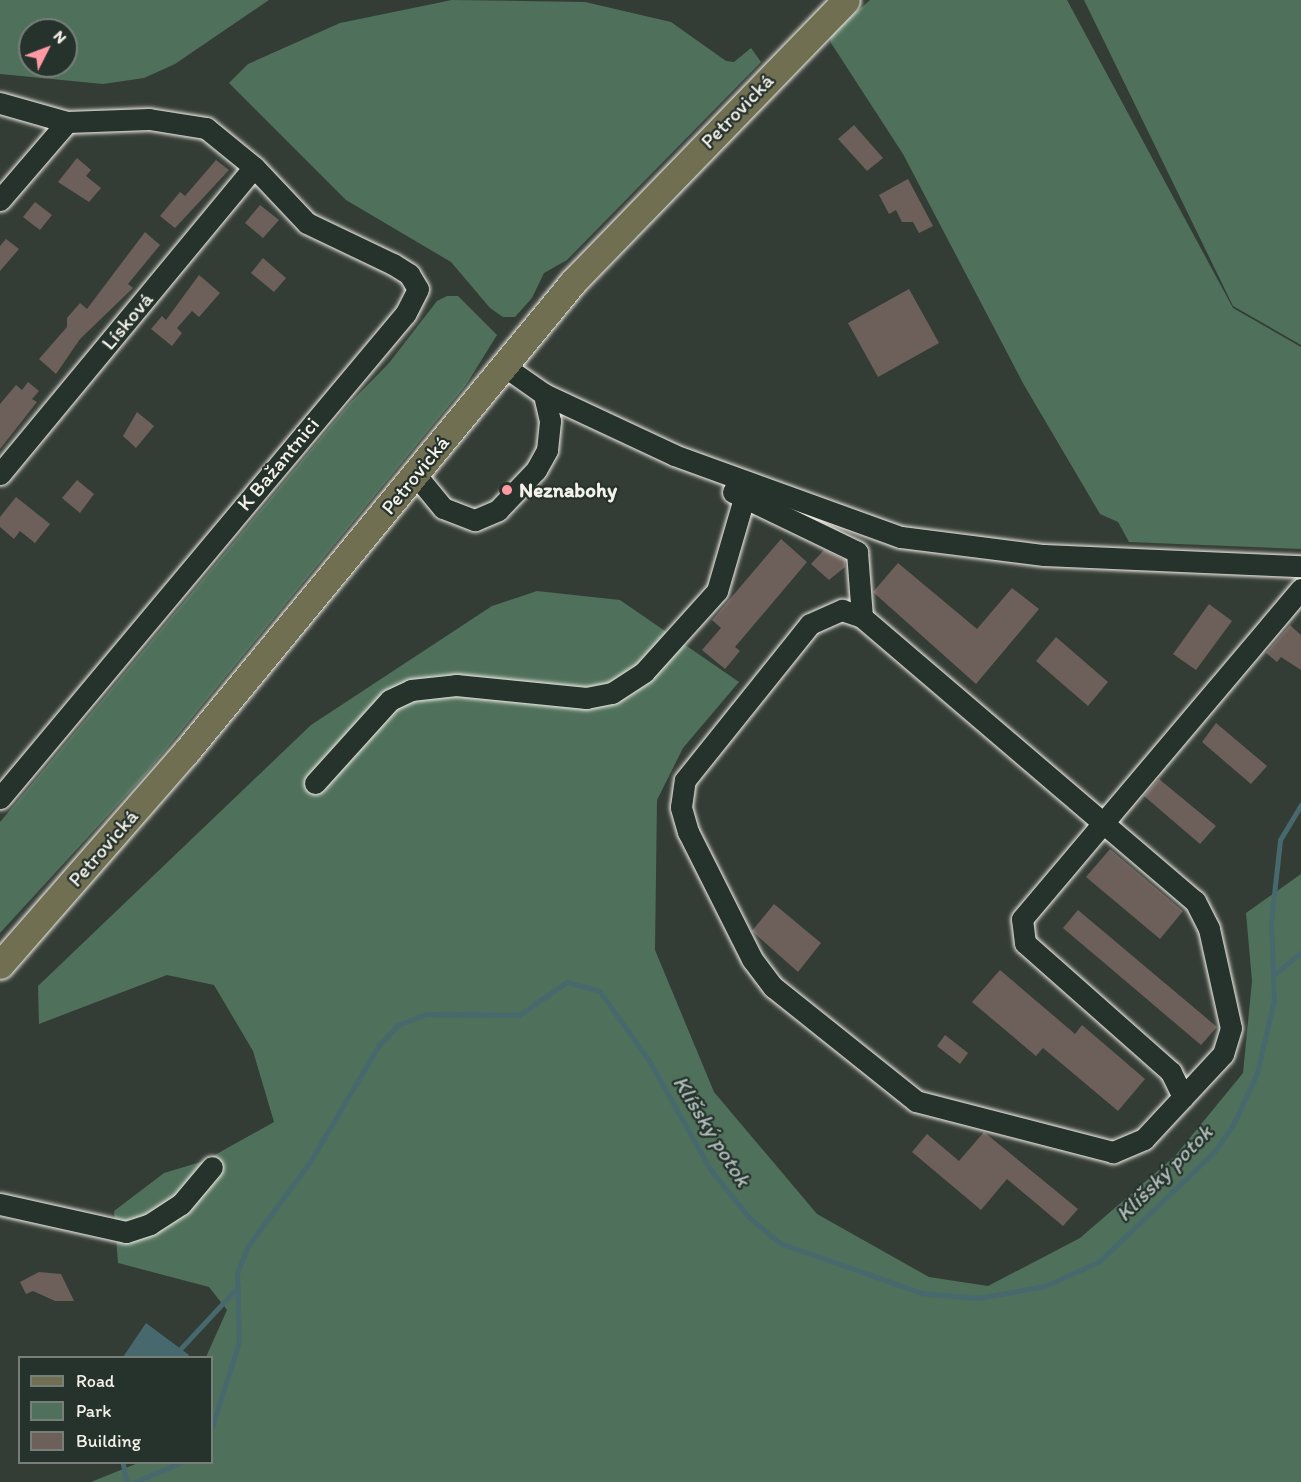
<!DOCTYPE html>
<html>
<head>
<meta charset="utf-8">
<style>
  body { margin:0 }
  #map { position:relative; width:1301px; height:1482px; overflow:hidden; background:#343c36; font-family:Itim,sans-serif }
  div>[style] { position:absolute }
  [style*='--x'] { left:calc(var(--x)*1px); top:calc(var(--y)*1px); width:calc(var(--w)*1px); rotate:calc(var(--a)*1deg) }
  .green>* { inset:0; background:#4f705b }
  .water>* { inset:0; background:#47696d }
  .stream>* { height:4.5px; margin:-2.25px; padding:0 2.25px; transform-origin:2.25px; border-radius:2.25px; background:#47696d }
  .building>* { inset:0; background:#6d605a }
  .roads { filter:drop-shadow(0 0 2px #f4f1e8) drop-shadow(0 0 2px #f4f1e8) }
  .minor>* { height:21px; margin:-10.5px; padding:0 10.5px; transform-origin:10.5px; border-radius:10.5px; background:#26332d }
  .major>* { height:27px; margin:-13.5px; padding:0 13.5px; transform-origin:13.5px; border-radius:13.5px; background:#716f52 }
  .dots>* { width:16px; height:16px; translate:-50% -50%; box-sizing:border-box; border:3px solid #26332d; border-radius:50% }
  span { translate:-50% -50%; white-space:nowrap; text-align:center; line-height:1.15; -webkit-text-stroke:4.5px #26332d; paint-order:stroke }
  .street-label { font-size:21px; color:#f4f1e8 }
  .poi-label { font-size:21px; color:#f4f1e8; font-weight:700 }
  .left { translate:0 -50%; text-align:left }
  .water-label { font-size:22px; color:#afbbb7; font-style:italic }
  .legend { position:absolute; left:18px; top:1356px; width:195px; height:108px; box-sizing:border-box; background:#26332d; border:2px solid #787f78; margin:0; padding:8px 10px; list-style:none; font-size:18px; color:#f4f1e8 }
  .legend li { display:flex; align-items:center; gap:12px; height:30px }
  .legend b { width:30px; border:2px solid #787f78 }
  .north { position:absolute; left:18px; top:18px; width:60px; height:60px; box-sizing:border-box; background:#26332d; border:2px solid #787f78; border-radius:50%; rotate:48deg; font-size:16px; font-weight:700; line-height:24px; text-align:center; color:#f4f1e8 }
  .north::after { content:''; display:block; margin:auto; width:21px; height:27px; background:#ff9aa2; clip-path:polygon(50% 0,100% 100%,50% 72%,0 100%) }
</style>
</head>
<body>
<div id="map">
  <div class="green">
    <i style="clip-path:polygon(evenodd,0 0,269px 0,175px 64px,144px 78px,103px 84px,0 74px,0 0,30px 30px,66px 30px,66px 66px,30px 66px,30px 30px)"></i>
    <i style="clip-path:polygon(452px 0,585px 2px,671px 22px,726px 61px,734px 62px,751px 48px,761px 62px,567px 260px,544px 273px,532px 298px,515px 317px,503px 317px,490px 308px,451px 262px,346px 200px,229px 83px,248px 64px,340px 23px)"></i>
    <i style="clip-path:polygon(870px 0,1067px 0,1233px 308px,1301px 347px,1301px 549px,1129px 542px,1118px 522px,1100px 514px,1024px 385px,903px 154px,831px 43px,830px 35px)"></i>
    <i style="clip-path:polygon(1084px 0,1301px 0,1301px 345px,1233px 306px)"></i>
    <i style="clip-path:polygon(447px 296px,458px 296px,497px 335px,466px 385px,144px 776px,0 933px,0 822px,349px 404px,389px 363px,437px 301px)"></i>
    <i style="clip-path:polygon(537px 591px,620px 600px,739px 682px,683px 748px,657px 800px,655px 950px,714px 1092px,817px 1214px,929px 1277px,988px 1286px,1080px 1238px,1175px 1156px,1243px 1073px,1252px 981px,1246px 913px,1301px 874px,1301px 1482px,91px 1482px,138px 1463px,212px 1462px,212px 1358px,206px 1357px,227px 1310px,209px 1287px,118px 1263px,114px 1211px,164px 1173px,204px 1161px,274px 1122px,253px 1051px,214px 985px,167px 975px,39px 1024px,38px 986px,311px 725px,492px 606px)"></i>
  </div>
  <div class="water">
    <i style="clip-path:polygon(146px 1323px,189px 1355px,188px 1357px,123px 1357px)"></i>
  </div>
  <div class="stream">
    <i style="--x:1274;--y:975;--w:35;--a:-40"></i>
    <i style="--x:172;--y:1358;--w:97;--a:-47.1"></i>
    <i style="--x:212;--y:1427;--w:89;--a:-72.4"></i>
    <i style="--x:239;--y:1342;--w:69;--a:-91.7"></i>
    <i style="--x:237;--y:1273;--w:29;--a:-68"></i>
    <i style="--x:248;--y:1246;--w:104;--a:-53.6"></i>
    <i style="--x:310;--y:1162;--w:136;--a:-59.5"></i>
    <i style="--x:379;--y:1045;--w:28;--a:-46"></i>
    <i style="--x:398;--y:1025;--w:31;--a:-21"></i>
    <i style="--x:427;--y:1014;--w:92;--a:0.6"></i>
    <i style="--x:519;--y:1015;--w:58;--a:-34.5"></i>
    <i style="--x:567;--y:982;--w:34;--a:15"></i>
    <i style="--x:600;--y:991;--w:85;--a:54.6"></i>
    <i style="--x:649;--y:1060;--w:126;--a:60.6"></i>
    <i style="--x:711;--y:1170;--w:60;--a:51"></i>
    <i style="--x:749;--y:1217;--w:40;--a:40"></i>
    <i style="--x:780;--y:1243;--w:151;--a:19.4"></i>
    <i style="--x:922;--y:1293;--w:57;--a:5"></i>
    <i style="--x:979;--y:1298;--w:67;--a:-10.3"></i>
    <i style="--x:1045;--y:1286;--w:60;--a:-24.4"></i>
    <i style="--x:1100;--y:1261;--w:158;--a:-43.7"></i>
    <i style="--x:1214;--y:1152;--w:33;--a:-55"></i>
    <i style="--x:1233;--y:1125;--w:57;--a:-65.2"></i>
    <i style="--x:1257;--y:1073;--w:75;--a:-76.9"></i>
    <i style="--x:1274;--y:1000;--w:78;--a:-92.2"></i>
    <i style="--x:1271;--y:922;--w:82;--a:-83.7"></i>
    <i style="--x:1280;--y:840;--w:41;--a:-59"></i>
    <i style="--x:123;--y:1462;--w:20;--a:79"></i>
    <i style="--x:135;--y:1482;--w:51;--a:-23.1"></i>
  </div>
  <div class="building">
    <i style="clip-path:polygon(854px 125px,883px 158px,867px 171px,838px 139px)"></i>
    <i style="clip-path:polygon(77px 158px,91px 170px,86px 176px,101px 188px,89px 202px,58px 182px)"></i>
    <i style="clip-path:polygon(216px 160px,229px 170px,175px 228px,160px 216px,180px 192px,185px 196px)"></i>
    <i style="clip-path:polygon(908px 179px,933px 226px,919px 233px,913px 222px,902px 222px,896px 210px,889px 214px,879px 195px)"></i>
    <i style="clip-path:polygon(35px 202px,52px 215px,40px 230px,23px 217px)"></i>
    <i style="clip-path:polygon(260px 205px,279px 220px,263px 238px,245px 223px)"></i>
    <i style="clip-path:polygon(145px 232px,160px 245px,128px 284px,133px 288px,80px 339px,56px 374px,39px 359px,67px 327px,67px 318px,80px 303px,87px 309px)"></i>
    <i style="clip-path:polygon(6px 239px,19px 249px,0 271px,0 246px)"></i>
    <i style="clip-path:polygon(263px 258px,286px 278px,274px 292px,251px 273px)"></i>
    <i style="clip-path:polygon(199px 275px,220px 293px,199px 317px,192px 311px,177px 328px,182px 333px,172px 346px,151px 329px,162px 316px,166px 320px)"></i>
    <i style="clip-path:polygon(909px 289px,939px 343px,878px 377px,848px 323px)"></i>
    <i style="clip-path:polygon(28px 382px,39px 391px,32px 399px,37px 402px,0 449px,0 404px,16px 385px,22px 390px)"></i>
    <i style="clip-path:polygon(137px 412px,154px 426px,136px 448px,123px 436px)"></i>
    <i style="clip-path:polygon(77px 480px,94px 494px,80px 513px,62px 498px)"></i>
    <i style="clip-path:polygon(16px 497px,50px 524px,35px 543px,20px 531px,14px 539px,0 527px,0 517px)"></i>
    <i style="clip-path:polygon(781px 539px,807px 562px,735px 647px,740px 651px,725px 669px,702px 650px,721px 628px,712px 620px)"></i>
    <i style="clip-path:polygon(824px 550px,845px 560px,845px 567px,829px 580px,811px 564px)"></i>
    <i style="clip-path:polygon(898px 563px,977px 629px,1012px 588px,1039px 609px,976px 684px,873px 592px)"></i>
    <i style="clip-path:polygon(1209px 604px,1232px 621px,1196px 670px,1173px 654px)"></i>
    <i style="clip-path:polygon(1290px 625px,1301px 635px,1301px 670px,1281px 657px,1277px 662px,1266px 653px)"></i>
    <i style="clip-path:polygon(1056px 637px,1108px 682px,1088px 706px,1036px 661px)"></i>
    <i style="clip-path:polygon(1216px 723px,1267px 766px,1251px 784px,1202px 742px)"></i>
    <i style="clip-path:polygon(1159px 779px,1216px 826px,1200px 844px,1144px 796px)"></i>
    <i style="clip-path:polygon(1110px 849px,1183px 911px,1160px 939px,1086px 877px)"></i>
    <i style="clip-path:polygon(774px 904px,821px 943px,798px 972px,752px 931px)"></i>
    <i style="clip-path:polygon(1078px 910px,1217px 1027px,1201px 1045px,1063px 928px)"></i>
    <i style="clip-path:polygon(1000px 970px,1075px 1034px,1082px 1025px,1145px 1079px,1118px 1111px,1043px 1048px,1036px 1056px,972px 1002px)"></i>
    <i style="clip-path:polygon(945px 1035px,968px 1053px,960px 1064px,937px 1046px)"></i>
    <i style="clip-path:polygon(984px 1132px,1078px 1209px,1063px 1226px,1007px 1179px,981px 1210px,912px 1152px,927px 1134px,959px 1161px)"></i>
    <i style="clip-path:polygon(39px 1272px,61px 1274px,74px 1301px,55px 1301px,33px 1291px,26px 1294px,20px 1282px)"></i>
  </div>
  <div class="roads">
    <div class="minor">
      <i style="--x:0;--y:103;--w:70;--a:15.8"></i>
      <i style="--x:0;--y:200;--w:103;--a:-49.3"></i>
      <i style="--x:67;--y:122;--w:82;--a:-2.1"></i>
      <i style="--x:149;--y:119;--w:58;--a:9"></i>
      <i style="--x:206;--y:128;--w:62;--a:39.1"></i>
      <i style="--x:254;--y:167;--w:77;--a:46.6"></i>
      <i style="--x:307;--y:223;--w:95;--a:25.5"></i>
      <i style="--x:393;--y:264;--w:19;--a:32"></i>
      <i style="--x:409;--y:274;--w:17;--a:59"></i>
      <i style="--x:418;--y:289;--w:28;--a:117"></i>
      <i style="--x:405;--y:314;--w:631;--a:129.92"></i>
      <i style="--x:504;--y:366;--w:49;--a:35"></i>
      <i style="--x:544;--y:394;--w:144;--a:25.1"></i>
      <i style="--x:674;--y:455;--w:241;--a:19.9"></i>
      <i style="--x:901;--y:537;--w:144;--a:7.2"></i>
      <i style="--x:1044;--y:555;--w:257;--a:2.5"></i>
      <i style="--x:0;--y:474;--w:398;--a:-50.4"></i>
      <i style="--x:415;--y:474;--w:44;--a:50.5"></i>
      <i style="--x:443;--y:508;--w:34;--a:21"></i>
      <i style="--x:475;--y:520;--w:25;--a:-23"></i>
      <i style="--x:498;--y:510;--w:55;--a:-46.5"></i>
      <i style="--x:536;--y:470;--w:23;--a:-61"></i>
      <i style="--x:547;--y:450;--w:29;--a:-84"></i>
      <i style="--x:550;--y:421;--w:28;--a:-103"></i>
      <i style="--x:733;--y:492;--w:138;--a:25.8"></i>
      <i style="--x:857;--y:552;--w:65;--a:85.6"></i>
      <i style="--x:842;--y:610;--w:21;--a:19"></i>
      <i style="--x:862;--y:617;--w:438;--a:40.5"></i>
      <i style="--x:1195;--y:901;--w:31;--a:63"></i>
      <i style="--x:1209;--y:929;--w:101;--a:77.5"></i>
      <i style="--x:1231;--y:1028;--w:27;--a:107"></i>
      <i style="--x:1223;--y:1054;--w:116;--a:132.9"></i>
      <i style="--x:1144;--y:1139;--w:34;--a:157"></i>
      <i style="--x:1113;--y:1152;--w:203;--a:-165.5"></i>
      <i style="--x:916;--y:1101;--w:183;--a:-141.4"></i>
      <i style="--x:773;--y:987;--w:35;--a:-127"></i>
      <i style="--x:752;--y:959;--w:142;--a:-116.7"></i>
      <i style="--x:688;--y:832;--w:26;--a:-106"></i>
      <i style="--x:681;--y:807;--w:27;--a:-82"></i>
      <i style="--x:685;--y:780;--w:200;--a:-51.3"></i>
      <i style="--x:810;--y:624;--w:35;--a:-24"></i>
      <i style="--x:315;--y:783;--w:112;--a:-47.9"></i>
      <i style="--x:390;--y:700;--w:23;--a:-25"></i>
      <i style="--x:411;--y:690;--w:45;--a:-6.3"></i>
      <i style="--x:456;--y:685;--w:131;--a:5.7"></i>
      <i style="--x:586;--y:698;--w:26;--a:-11"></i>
      <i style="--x:612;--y:693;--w:38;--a:-33"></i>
      <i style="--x:644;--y:672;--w:109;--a:-48"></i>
      <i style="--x:717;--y:591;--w:97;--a:-73.8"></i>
      <i style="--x:1183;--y:1097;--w:28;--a:-116"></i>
      <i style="--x:1171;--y:1072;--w:195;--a:-138.5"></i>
      <i style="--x:1025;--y:943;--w:24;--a:-97"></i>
      <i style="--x:1022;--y:919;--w:432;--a:-49.8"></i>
      <i style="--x:0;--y:1204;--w:129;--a:12.5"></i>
      <i style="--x:126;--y:1232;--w:25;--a:-18"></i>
      <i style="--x:150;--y:1224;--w:37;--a:-33"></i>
      <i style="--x:181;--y:1204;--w:48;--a:-50"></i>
    </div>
    <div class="major">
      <i style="--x:0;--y:965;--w:283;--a:-48.9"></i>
      <i style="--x:186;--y:752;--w:609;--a:-50.53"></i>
      <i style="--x:573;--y:282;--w:392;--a:-45.9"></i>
    </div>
  </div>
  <div class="dots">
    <i style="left:507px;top:490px;background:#ff9aa2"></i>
  </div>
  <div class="street-label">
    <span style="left:737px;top:111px;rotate:-46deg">Petrovická</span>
    <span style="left:127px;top:321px;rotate:-50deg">Lísková</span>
    <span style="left:278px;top:464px;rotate:-50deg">K Bažantnici</span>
    <span style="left:415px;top:475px;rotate:-51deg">Petrovická</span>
    <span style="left:103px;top:848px;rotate:-49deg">Petrovická</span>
  </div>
  <div class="poi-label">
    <span class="left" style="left:519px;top:490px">Neznabohy</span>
  </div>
  <div class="water-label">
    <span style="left:712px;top:1131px;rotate:58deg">Klíšský potok</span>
    <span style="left:1164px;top:1173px;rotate:-45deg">Klíšský potok</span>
  </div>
  <ul class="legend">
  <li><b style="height:8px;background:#716f52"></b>Road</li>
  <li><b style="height:16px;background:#4f705b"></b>Park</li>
  <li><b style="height:16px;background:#6d605a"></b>Building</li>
  </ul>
  <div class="north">N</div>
</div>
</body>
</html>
